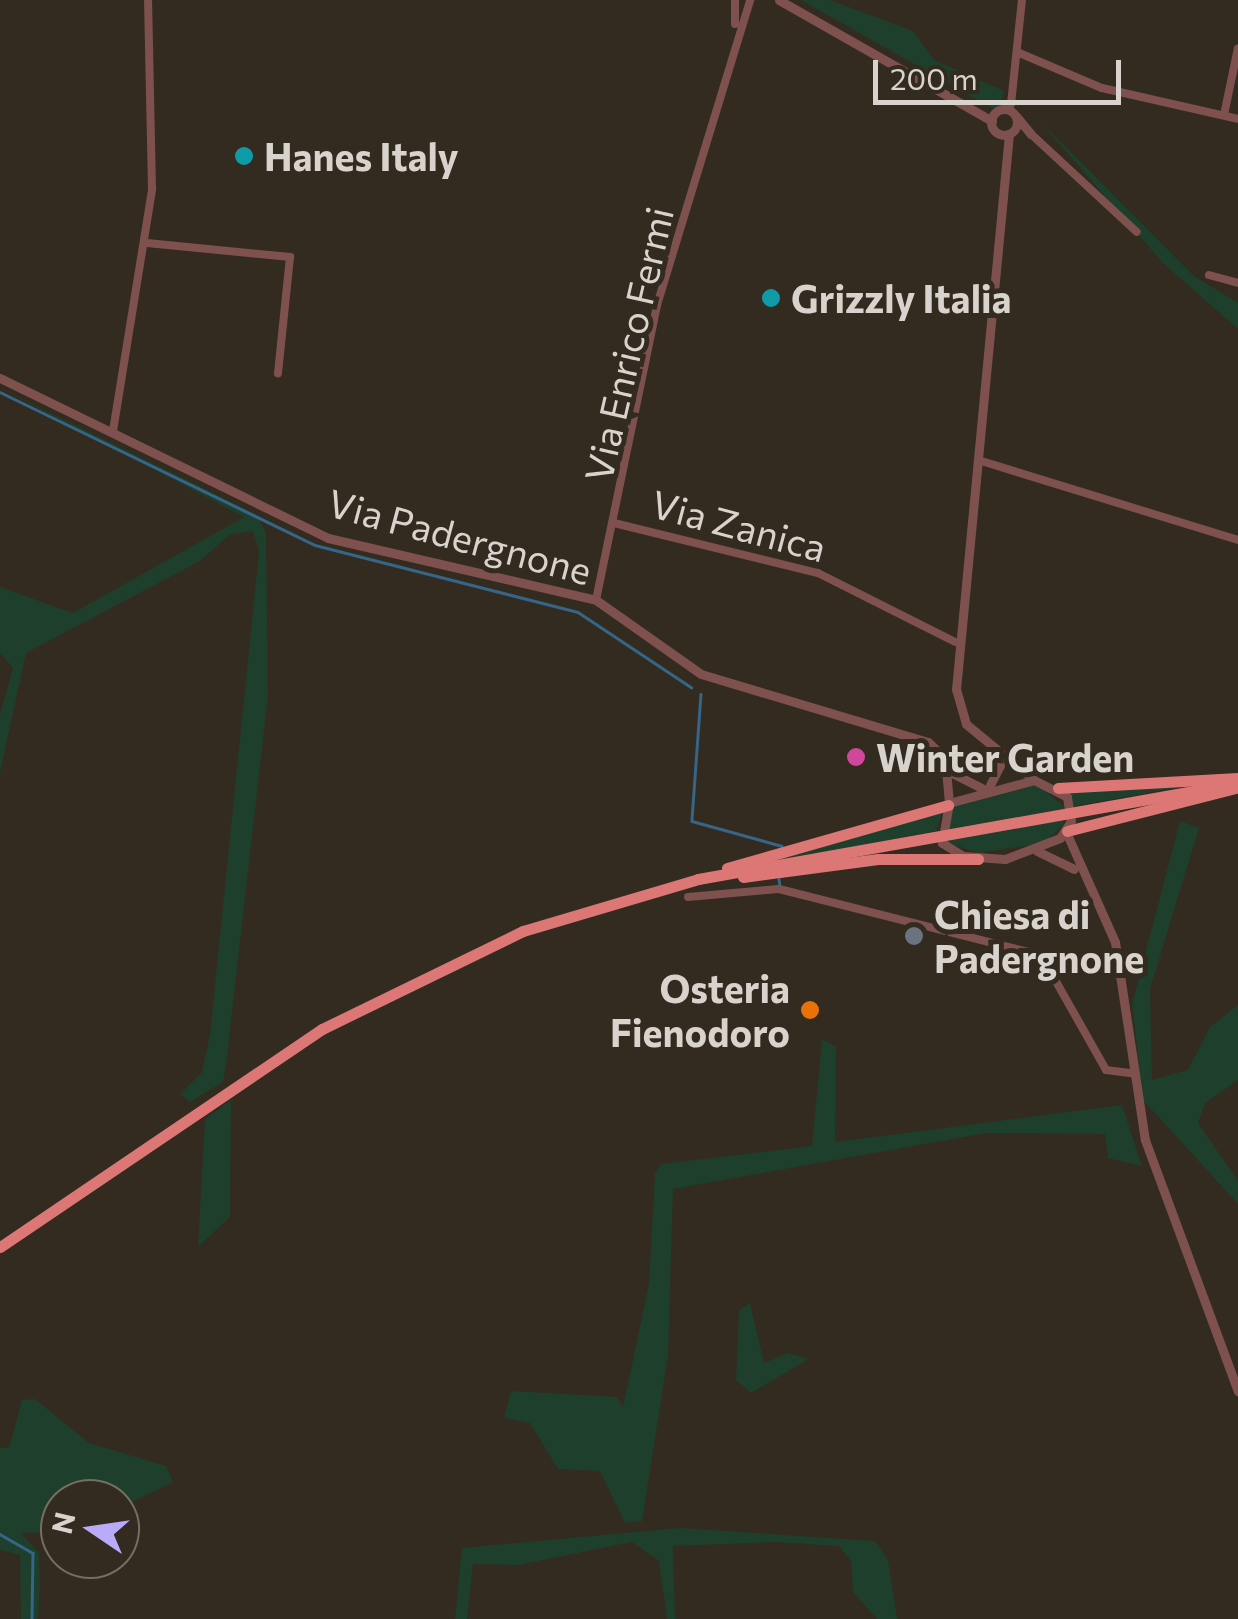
<!DOCTYPE html>
<html>
<head>
<meta charset="utf-8">
<style>
  body { margin:0 }
  #map { position:relative; width:1238px; height:1619px; overflow:hidden; background:#332b20; font-family:Commissioner,sans-serif }
  div>[style] { position:absolute }
  [style*='--x'] { left:calc(var(--x)*1px); top:calc(var(--y)*1px); width:calc(var(--w)*1px); rotate:calc(var(--a)*1deg) }
  .green>* { inset:0; background:#1e3f2b }
  .stream>* { height:2.5px; margin:-1.25px; padding:0 1.25px; transform-origin:1.25px; border-radius:1.25px; background:#356587 }
  .minor>* { height:8px; margin:-4px; padding:0 4px; transform-origin:4px; border-radius:4px; background:#7e514f }
  .tertiary>* { height:9px; margin:-4.5px; padding:0 4.5px; transform-origin:4.5px; border-radius:4.5px; background:#7e514f }
  .tertiary>.ring { margin:-4.5px; padding:0; box-sizing:content-box; background:none; border:9px solid #7e514f; border-radius:50% }
  .trunk>* { height:11px; margin:-5.5px; padding:0 5.5px; transform-origin:5.5px; border-radius:5.5px; background:#dc7776 }
  .dots>* { width:28px; height:28px; translate:-50% -50%; box-sizing:border-box; border:5px solid #332b20; border-radius:50% }
  span { translate:-50% -50%; white-space:nowrap; text-align:center; line-height:1.15; -webkit-text-stroke:10px #332b20; paint-order:stroke }
  .poi-label { font-size:38px; color:#d8d3cc; font-weight:700 }
  .left { translate:0 -50%; text-align:left }
  .right { translate:-100% -50%; text-align:right }
  .street-label { font-size:38px; color:#d8d3cc }
  .north { position:absolute; left:40px; top:1479px; width:100px; height:100px; box-sizing:border-box; background:#332b20; border:2px solid #756e65; border-radius:50%; rotate:283deg; font-size:28px; font-weight:700; line-height:40px; text-align:center; color:#d8d3cc }
  .north::after { content:''; display:block; margin:auto; width:35px; height:45px; background:#b9abf7; clip-path:polygon(50% 0,100% 100%,50% 72%,0 100%) }
  .scale { position:absolute; left:873px; top:60px; width:248px; height:45px; box-sizing:border-box; border:5px solid #d8d3cc; border-top:0; padding-left:12px; font-size:30px; line-height:35px; white-space:nowrap; color:#d8d3cc; -webkit-text-stroke:8px #332b20; paint-order:stroke }
</style>
</head>
<body>
<div id="map">
  <div class="green">
    <i style="clip-path:polygon(801px 0,830px 0,913px 31px,934px 60px,1004px 91px,999px 112px)"></i>
    <i style="clip-path:polygon(1037px 118px,1194px 276px,1238px 303px,1238px 329px,1163px 263px)"></i>
    <i style="clip-path:polygon(0 388px,257px 515px,266px 533px,268px 695px,226px 1065px,223px 1082px,190px 1102px,180px 1094px,202px 1072px,210px 1034px,259px 551px,253px 531px,229px 535px,200px 561px,26px 653px,0 773px,0 714px,13px 668px,0 653px,0 587px,73px 613px,244px 517px)"></i>
    <i style="clip-path:polygon(1196px 777px,1220px 780px,1074px 806px,1064px 789px)"></i>
    <i style="clip-path:polygon(1037px 785px,1064px 806px,1063px 825px,1044px 843px,978px 853px,946px 842px,951px 808px)"></i>
    <i style="clip-path:polygon(944px 807px,936px 831px,766px 864px,769px 858px)"></i>
    <i style="clip-path:polygon(1180px 821px,1199px 828px,1150px 989px,1152px 1080px,1188px 1070px,1210px 1027px,1238px 1005px,1238px 1080px,1205px 1103px,1198px 1123px,1238px 1181px,1238px 1204px,1143px 1100px,1132px 1004px)"></i>
    <i style="clip-path:polygon(822px 1039px,836px 1047px,835px 1142px,1122px 1105px,1142px 1166px,1108px 1158px,1105px 1134px,986px 1133px,673px 1189px,668px 1356px,642px 1521px,625px 1523px,600px 1471px,558px 1469px,530px 1423px,504px 1418px,511px 1391px,617px 1397px,623px 1407px,649px 1284px,655px 1173px,661px 1164px,812px 1146px)"></i>
    <i style="clip-path:polygon(231px 1100px,230px 1217px,198px 1247px,205px 1119px)"></i>
    <i style="clip-path:polygon(750px 1303px,764px 1363px,788px 1353px,809px 1359px,751px 1393px,736px 1380px,739px 1310px)"></i>
    <i style="clip-path:polygon(35px 1399px,89px 1443px,166px 1466px,173px 1482px,120px 1508px,120px 1499px,60px 1499px,60px 1532px,21px 1533px,39px 1553px,40px 1583px,38px 1619px,21px 1619px,20px 1555px,0 1550px,0 1448px,9px 1448px,22px 1400px)"></i>
    <i style="clip-path:polygon(680px 1528px,875px 1541px,888px 1560px,897px 1619px,877px 1619px,853px 1592px,851px 1561px,839px 1546px,775px 1542px,673px 1546px,675px 1619px,667px 1619px,659px 1561px,632px 1542px,518px 1565px,473px 1564px,467px 1619px,455px 1619px,462px 1548px)"></i>
  </div>
  <div class="stream">
    <i style="--x:0;--y:392;--w:350;--a:25.9"></i>
    <i style="--x:315;--y:545;--w:271;--a:14.3"></i>
    <i style="--x:578;--y:612;--w:136;--a:33.6"></i>
    <i style="--x:701;--y:694;--w:127;--a:94.1"></i>
    <i style="--x:692;--y:821;--w:93;--a:15.5"></i>
    <i style="--x:779;--y:879;--w:8;--a:83"></i>
    <i style="--x:0;--y:1534;--w:38;--a:30"></i>
    <i style="--x:33;--y:1553;--w:66;--a:90.9"></i>
  </div>
  <div class="minor">
    <i style="--x:735;--y:24;--w:24;--a:-90"></i>
    <i style="--x:1017;--y:52;--w:92;--a:23"></i>
    <i style="--x:1102;--y:88;--w:139;--a:12.8"></i>
    <i style="--x:1011;--y:104;--w:105;--a:-84"></i>
    <i style="--x:1224;--y:115;--w:68;--a:-78.2"></i>
    <i style="--x:1031;--y:134;--w:144;--a:42.8"></i>
    <i style="--x:147;--y:243;--w:144;--a:5.6"></i>
    <i style="--x:290;--y:257;--w:117;--a:95.9"></i>
    <i style="--x:1209;--y:275;--w:30;--a:15"></i>
    <i style="--x:113;--y:431;--w:245;--a:-80.8"></i>
    <i style="--x:152;--y:189;--w:189;--a:-91.2"></i>
    <i style="--x:978;--y:460;--w:272;--a:17.1"></i>
    <i style="--x:614;--y:523;--w:210;--a:13.8"></i>
    <i style="--x:818;--y:573;--w:153;--a:26.7"></i>
    <i style="--x:596;--y:600;--w:301;--a:-78.3"></i>
    <i style="--x:657;--y:305;--w:319;--a:-73"></i>
    <i style="--x:688;--y:897;--w:91;--a:-5"></i>
    <i style="--x:779;--y:889;--w:352;--a:14.2"></i>
    <i style="--x:1045;--y:962;--w:124;--a:60.5"></i>
    <i style="--x:1106;--y:1070;--w:26;--a:7"></i>
  </div>
  <div class="tertiary">
    <i style="--x:779;--y:0;--w:245;--a:29.6"></i>
    <i class="ring" style="left:991px;top:109px;width:17px;height:17px"></i>
    <i style="--x:1017;--y:117;--w:22;--a:51"></i>
    <i style="--x:1009;--y:134;--w:558;--a:95.45"></i>
    <i style="--x:956;--y:689;--w:36;--a:74"></i>
    <i style="--x:966;--y:724;--w:88;--a:39.5"></i>
    <i style="--x:0;--y:378;--w:365;--a:26"></i>
    <i style="--x:328;--y:538;--w:275;--a:13"></i>
    <i style="--x:596;--y:600;--w:128;--a:35.2"></i>
    <i style="--x:701;--y:674;--w:237;--a:16.7"></i>
    <i style="--x:928;--y:742;--w:23;--a:43"></i>
    <i style="--x:945;--y:758;--w:45;--a:84.9"></i>
    <i style="--x:950;--y:772;--w:36;--a:27"></i>
    <i style="--x:1034;--y:780;--w:37;--a:27"></i>
    <i style="--x:1067;--y:797;--w:24;--a:81"></i>
    <i style="--x:1071;--y:821;--w:20;--a:123"></i>
    <i style="--x:1060;--y:838;--w:59;--a:159.1"></i>
    <i style="--x:1005;--y:859;--w:42;--a:-175.9"></i>
    <i style="--x:963;--y:856;--w:25;--a:-148"></i>
    <i style="--x:942;--y:843;--w:41;--a:-80.1"></i>
    <i style="--x:949;--y:803;--w:88;--a:-15.1"></i>
    <i style="--x:990;--y:785;--w:30;--a:-63"></i>
    <i style="--x:1066;--y:832;--w:120;--a:66"></i>
    <i style="--x:1115;--y:942;--w:200;--a:81.4"></i>
    <i style="--x:1145;--y:1140;--w:268;--a:69.7"></i>
    <i style="--x:1037;--y:851;--w:41;--a:25.9"></i>
  </div>
  <div class="trunk">
    <i style="--x:1058;--y:788;--w:180;--a:-3.2"></i>
    <i style="--x:1067;--y:831;--w:174;--a:-14.3"></i>
    <i style="--x:727;--y:868;--w:230;--a:-15.9"></i>
    <i style="--x:743;--y:877;--w:136;--a:-7.6"></i>
    <i style="--x:878;--y:859;--w:100;--a:0"></i>
    <i style="--x:0;--y:1247;--w:389;--a:-34.1"></i>
    <i style="--x:322;--y:1029;--w:224;--a:-26"></i>
    <i style="--x:523;--y:931;--w:183;--a:-16.5"></i>
    <i style="--x:698;--y:879;--w:548;--a:-10.08"></i>
  </div>
  <div class="dots">
    <i style="left:244px;top:156px;background:#0f9aa8"></i>
    <i style="left:771px;top:298px;background:#0f9aa8"></i>
    <i style="left:856px;top:757px;background:#d1479c"></i>
    <i style="left:914px;top:936px;background:#6b7280"></i>
    <i style="left:810px;top:1010px;background:#e8710a"></i>
  </div>
  <div class="poi-label">
    <span class="left" style="left:264px;top:156px">Hanes Italy</span>
    <span class="left" style="left:791px;top:298px">Grizzly Italia</span>
    <span class="left" style="left:876px;top:757px">Winter Garden</span>
    <span class="left" style="left:934px;top:936px">Chiesa di<br>Padergnone</span>
    <span class="right" style="left:790px;top:1010px">Osteria<br>Fienodoro</span>
  </div>
  <div class="street-label">
    <span style="left:628px;top:344px;rotate:-77deg">Via Enrico Fermi</span>
    <span style="left:739px;top:525px;rotate:15deg">Via Zanica</span>
    <span style="left:460px;top:536px;rotate:15deg">Via Padergnone</span>
  </div>
  <div class="north">N</div>
  <div class="scale">200 m</div>
</div>
</body>
</html>
